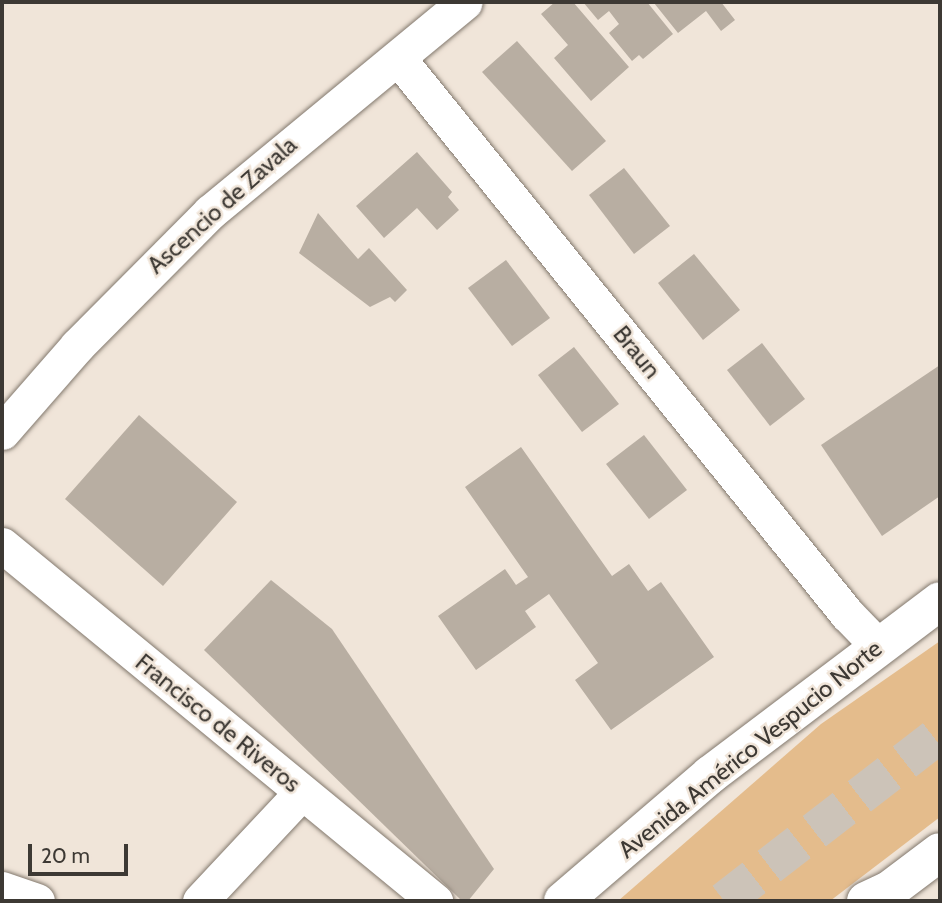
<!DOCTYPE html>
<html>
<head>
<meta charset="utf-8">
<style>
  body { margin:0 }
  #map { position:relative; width:942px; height:903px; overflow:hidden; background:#f0e5d9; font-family:Cabin,sans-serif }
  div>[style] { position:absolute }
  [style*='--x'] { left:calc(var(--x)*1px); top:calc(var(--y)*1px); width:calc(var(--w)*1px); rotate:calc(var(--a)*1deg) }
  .green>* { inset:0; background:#e4bc8c }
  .building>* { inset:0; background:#b8aea2 }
  .motorway-tunnel>* { height:38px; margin-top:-19px; transform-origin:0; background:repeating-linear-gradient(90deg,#ccc3b8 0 38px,transparent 0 57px) }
  .roads { filter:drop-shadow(0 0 2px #82786d) drop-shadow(0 0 2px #82786d) }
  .minor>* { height:35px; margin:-17.5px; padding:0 17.5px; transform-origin:17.5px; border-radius:17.5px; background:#fff }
  .primary>* { height:38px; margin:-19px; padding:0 19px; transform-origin:19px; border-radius:19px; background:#fff }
  .motorway>* { height:38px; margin:-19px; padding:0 19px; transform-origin:19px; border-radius:19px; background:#fff }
  span { translate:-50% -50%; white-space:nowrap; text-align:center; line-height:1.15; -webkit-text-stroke:5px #f0e5d9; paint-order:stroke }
  .street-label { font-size:24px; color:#3d3934 }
  .frame { position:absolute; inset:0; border:4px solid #3d3934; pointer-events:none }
  .scale { position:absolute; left:28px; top:844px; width:100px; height:32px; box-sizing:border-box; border:4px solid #3d3934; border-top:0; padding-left:9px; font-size:21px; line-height:24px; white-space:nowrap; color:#3d3934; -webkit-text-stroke:5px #f0e5d9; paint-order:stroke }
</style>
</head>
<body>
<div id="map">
  <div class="green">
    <i style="clip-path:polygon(940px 641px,940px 817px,830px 901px,618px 901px,821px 724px)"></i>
  </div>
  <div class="building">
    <i style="clip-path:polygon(555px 2px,573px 2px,629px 67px,591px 101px,554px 58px,568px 45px,541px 14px)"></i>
    <i style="clip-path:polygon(583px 2px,647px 2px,673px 34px,643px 59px,639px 55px,632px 61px,609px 33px,619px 24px,609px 11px,598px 20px)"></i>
    <i style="clip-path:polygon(721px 2px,735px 20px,721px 31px,706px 11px,678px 33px,654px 3px)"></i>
    <i style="clip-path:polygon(517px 41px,606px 141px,572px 171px,482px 72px)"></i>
    <i style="clip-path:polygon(417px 152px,452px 192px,448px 197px,459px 210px,437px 230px,417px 208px,384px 238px,356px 206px)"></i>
    <i style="clip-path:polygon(624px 168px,670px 226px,634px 254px,589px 195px)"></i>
    <i style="clip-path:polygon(318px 213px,358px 259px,369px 248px,407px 290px,395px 302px,390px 297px,370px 307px,299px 253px)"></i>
    <i style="clip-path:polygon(694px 254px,740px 310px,703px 340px,658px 283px)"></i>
    <i style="clip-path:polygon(506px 260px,550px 318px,512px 346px,468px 288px)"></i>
    <i style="clip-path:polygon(762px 343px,805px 399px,770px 426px,727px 370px)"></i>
    <i style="clip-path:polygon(574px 347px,619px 404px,582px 432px,538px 375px)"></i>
    <i style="clip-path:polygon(940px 365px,940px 496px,882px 536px,821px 445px)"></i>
    <i style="clip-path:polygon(139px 415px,237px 502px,163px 586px,65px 499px)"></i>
    <i style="clip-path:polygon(644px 435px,687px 490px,649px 519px,606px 464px)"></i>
    <i style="clip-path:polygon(521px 447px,612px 576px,629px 564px,648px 591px,661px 582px,714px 657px,611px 730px,575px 680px,598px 663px,549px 594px,525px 611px,536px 627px,476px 670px,438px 616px,505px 569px,516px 585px,528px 577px,465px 487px)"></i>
    <i style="clip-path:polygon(271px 580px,332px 629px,494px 869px,468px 901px,462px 901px,204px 650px)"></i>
  </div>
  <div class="motorway-tunnel">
    <i style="--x:724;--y:901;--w:273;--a:-37.7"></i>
  </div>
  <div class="roads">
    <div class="minor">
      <i style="--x:398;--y:58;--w:715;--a:51.08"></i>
      <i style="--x:847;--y:614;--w:45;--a:45.9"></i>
      <i style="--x:2;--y:432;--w:114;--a:-48.9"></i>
      <i style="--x:77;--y:346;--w:189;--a:-45.2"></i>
      <i style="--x:210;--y:212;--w:330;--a:-39.5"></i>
      <i style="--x:2;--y:545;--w:561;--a:39.43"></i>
      <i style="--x:2;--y:889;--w:37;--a:19"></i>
      <i style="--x:200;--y:901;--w:149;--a:-46.9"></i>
    </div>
    <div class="primary">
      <i style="--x:563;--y:901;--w:194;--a:-40.6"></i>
      <i style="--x:710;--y:775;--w:288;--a:-37.1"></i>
      <i style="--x:875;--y:901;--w:81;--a:-37"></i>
    </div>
    <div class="motorway">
      <i style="--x:866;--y:901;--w:23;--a:-25"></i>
    </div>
  </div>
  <div class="street-label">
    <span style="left:222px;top:205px;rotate:-42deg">Ascencio de Zavala</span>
    <span style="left:637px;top:352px;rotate:51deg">Braun</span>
    <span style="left:218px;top:723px;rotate:39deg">Francisco de Riveros</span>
    <span style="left:750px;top:749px;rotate:-39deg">Avenida Américo Vespucio Norte</span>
  </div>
  <div class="frame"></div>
  <div class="scale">20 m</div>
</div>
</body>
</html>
